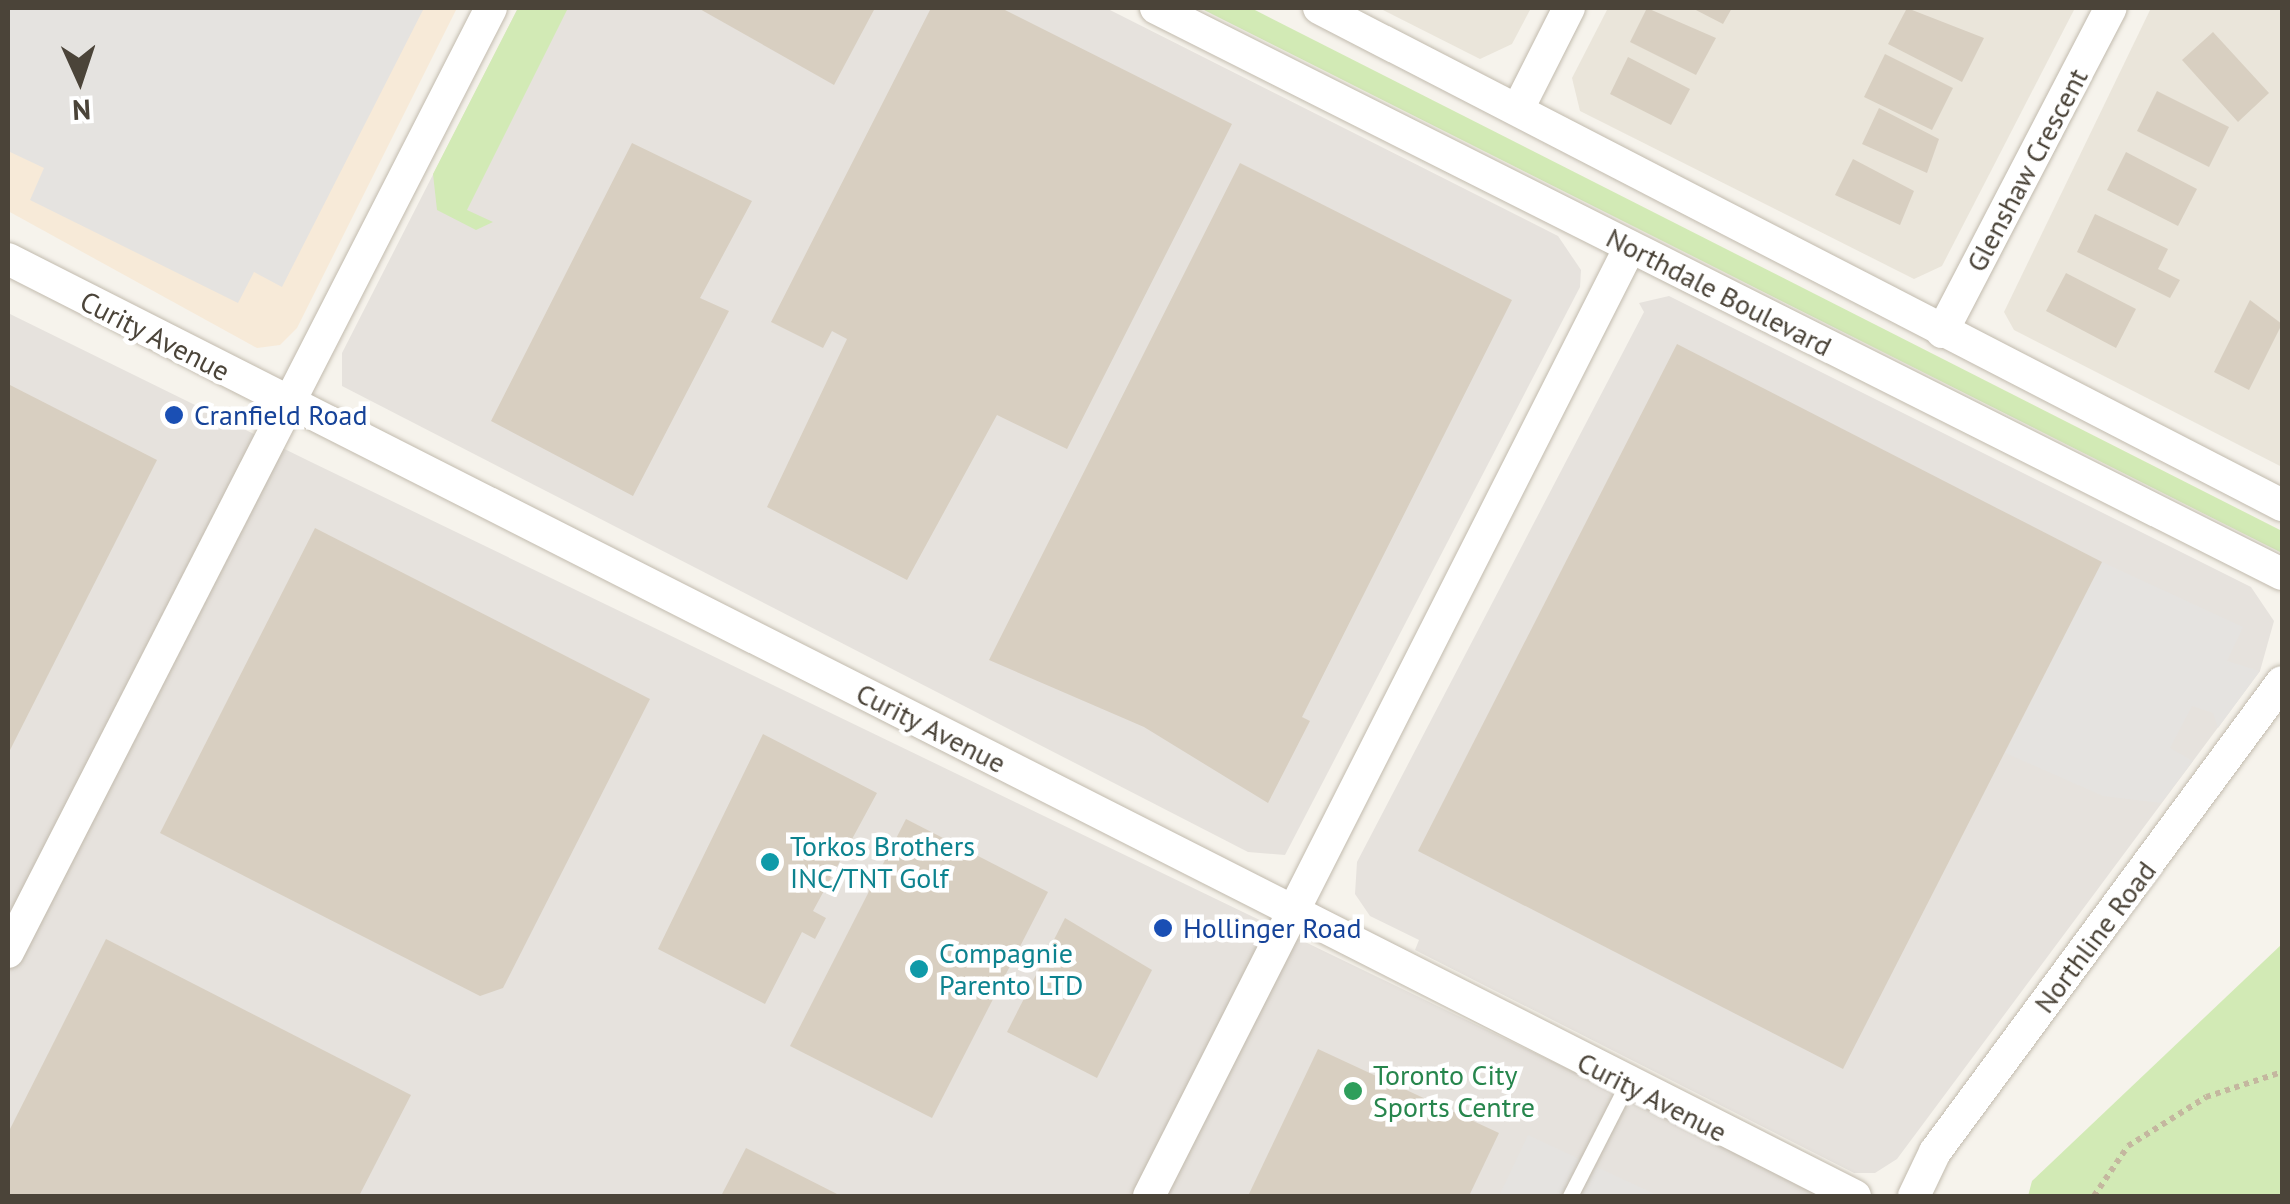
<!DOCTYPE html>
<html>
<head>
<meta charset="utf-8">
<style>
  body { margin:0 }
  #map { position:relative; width:2290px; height:1204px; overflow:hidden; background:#f6f3ec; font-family:"PT Sans",sans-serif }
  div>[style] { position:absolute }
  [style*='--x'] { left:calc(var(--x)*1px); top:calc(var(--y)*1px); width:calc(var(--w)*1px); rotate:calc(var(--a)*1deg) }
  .residential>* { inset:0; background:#eae5da }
  .commercial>* { inset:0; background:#f7ead8 }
  .industrial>* { inset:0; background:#e6e2dd }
  .green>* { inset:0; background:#d2eab5 }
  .parking>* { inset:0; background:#e5e3e0 }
  .building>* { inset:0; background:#d8cfc1 }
  .path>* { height:6px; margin-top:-3px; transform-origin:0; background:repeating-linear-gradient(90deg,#c4b79f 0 5px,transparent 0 10px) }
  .roads { filter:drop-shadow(0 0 2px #c2bbae) drop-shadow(0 0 2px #c2bbae) }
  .service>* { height:15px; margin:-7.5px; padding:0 7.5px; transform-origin:7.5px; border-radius:7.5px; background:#fff }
  .minor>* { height:32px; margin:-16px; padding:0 16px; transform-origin:16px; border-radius:16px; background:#fff }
  .dots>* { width:28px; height:28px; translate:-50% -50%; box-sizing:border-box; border:5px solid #fff; border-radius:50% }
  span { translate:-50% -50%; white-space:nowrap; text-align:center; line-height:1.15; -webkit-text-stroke:9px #fff; paint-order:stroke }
  .street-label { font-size:28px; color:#4b4439 }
  .transit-label { font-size:28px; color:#164399 }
  .left { translate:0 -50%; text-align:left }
  .culture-label { font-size:28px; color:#0d838f }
  .leisure-label { font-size:28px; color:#27864d }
  .frame { position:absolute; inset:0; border:10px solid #4b4439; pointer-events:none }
  .north { position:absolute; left:30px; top:30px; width:100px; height:100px; -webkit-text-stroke:8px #fff; paint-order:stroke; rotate:177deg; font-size:28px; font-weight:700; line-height:40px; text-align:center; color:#4b4439 }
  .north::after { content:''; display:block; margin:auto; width:35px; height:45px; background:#4b4439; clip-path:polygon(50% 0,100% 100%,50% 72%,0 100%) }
</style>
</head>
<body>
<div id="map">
  <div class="residential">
    <i style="clip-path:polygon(1379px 8px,1531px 8px,1512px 44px,1480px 59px)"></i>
    <i style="clip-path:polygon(1608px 8px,2075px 8px,1942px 266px,1914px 279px,1580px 111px,1572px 78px)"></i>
    <i style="clip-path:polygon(2151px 8px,2282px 8px,2282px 467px,2014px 330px,2004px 312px)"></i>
  </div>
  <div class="commercial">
    <i style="clip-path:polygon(8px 8px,457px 8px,297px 328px,280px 345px,257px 348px,8px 211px)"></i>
  </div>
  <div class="industrial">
    <i style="clip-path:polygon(518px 8px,1106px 8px,1558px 236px,1581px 270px,1580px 287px,1285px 855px,1248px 852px,342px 386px,342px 353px)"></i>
    <i style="clip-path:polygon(1669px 296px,2251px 587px,2274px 621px,2260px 671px,1897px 1159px,1875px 1173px,1854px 1173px,1415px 950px,1419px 940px,1370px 916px,1355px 894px,1357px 862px,1644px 312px,1639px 303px)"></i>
    <i style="clip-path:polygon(8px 313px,311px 462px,1831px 1196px,8px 1196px)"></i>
  </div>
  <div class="green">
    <i style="clip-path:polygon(518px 8px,568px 8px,467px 210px,493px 222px,476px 230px,437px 210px,433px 174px)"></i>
    <i style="clip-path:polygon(1200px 8px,1251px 8px,2282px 531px,2282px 553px)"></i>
    <i style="clip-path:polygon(2282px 944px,2282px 1196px,2028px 1196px,2032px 1181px)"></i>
  </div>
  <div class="parking">
    <i style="clip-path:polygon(8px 8px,424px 8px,282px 287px,254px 272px,238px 303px,30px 200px,44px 168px,8px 151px)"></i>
    <i style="clip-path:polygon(2102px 562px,2243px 627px,2227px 661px,2260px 671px,2218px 728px,2213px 713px,2192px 706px,2170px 748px,2193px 761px,2161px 803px,2103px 796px,2005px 753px)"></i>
    <i style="clip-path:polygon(1528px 1135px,1659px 1196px,1499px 1196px)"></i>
  </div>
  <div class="building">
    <i style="clip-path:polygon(698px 8px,875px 8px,834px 85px)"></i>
    <i style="clip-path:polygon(931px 8px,1001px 8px,1232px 124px,1067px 449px,997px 415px,907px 580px,767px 507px,847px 339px,832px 331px,823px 348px,771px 322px)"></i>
    <i style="clip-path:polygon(1647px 8px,1716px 38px,1696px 75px,1630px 42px)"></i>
    <i style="clip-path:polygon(1692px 8px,1732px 8px,1723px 24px)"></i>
    <i style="clip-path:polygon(1907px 8px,1984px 38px,1962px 82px,1888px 44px)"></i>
    <i style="clip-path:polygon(2213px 32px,2269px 93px,2238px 122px,2182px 60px)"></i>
    <i style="clip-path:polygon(1885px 54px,1953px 88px,1932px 130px,1864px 97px)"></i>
    <i style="clip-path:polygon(1628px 57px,1690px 89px,1671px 125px,1610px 94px)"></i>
    <i style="clip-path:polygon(2157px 91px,2229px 127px,2209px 167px,2137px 131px)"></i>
    <i style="clip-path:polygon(1879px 108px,1939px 139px,1927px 173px,1862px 144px)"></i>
    <i style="clip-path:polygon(632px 143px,752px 201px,700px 298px,729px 311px,633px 496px,491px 421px)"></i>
    <i style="clip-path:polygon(2126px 152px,2197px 189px,2178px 226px,2107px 190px)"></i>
    <i style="clip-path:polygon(1853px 159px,1914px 191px,1900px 225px,1835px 195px)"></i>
    <i style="clip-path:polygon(1240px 163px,1512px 300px,1302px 717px,1310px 721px,1268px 803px,1144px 727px,989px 660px)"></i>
    <i style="clip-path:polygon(2095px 214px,2168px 249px,2158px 269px,2180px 280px,2170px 298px,2077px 252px)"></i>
    <i style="clip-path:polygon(2066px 273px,2136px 309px,2116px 348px,2046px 311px)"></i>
    <i style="clip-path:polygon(2250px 300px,2282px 324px,2249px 390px,2214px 372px)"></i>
    <i style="clip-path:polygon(1677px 344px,2102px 562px,1843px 1069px,1418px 851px)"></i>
    <i style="clip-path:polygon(8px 384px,157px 460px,8px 754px)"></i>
    <i style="clip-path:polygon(315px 528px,650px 699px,503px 988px,480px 996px,160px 833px)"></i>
    <i style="clip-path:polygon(763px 734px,877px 793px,813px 911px,826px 918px,815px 939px,802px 932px,765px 1004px,658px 949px)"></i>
    <i style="clip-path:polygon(906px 819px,1048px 892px,932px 1118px,790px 1046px)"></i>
    <i style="clip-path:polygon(1065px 918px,1152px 970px,1097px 1078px,1007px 1032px)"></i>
    <i style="clip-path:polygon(106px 939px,411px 1095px,359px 1196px,8px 1196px,8px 1133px)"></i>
    <i style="clip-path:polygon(1318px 1049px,1499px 1133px,1469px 1196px,1248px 1196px)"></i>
    <i style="clip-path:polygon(746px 1148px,841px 1196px,721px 1196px)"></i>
  </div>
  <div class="path">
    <i style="--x:2094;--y:1196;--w:60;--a:-55.8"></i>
    <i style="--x:2128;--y:1146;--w:92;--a:-32.1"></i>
    <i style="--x:2206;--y:1097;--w:80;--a:-18.2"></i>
  </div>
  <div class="roads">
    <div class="service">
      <i style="--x:1570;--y:1196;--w:126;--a:-63"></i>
    </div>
    <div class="minor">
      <i style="--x:1156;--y:8;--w:1260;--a:26.69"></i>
      <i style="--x:1319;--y:8;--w:1084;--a:27.3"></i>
      <i style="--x:1518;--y:109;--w:113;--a:-63.2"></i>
      <i style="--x:8;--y:259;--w:2071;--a:26.9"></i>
      <i style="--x:1942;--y:332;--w:365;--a:-62.5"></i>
      <i style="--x:8;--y:952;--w:1060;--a:-62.9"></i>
      <i style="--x:1149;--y:1196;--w:1064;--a:-63.12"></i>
      <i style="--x:1914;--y:1196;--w:49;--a:-64.5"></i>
      <i style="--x:1935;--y:1152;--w:584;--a:-53.56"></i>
    </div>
  </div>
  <div class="dots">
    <i style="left:174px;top:415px;background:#1a4fb4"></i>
    <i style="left:770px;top:862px;background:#0f9aa8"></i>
    <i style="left:1163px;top:928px;background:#1a4fb4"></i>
    <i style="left:919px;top:969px;background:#0f9aa8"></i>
    <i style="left:1353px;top:1091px;background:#2e9e5b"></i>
  </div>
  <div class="street-label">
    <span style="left:2027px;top:170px;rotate:-62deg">Glenshaw Crescent</span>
    <span style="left:1719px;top:292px;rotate:27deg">Northdale Boulevard</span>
    <span style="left:155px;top:336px;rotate:27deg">Curity Avenue</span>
    <span style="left:931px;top:728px;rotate:27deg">Curity Avenue</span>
    <span style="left:2095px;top:937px;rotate:-53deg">Northline Road</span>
    <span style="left:1652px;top:1097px;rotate:27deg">Curity Avenue</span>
  </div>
  <div class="transit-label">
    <span class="left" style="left:194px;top:415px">Cranfield Road</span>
    <span class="left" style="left:1183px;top:928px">Hollinger Road</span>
  </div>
  <div class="culture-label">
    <span class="left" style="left:790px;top:862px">Torkos Brothers<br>INC/TNT Golf</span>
    <span class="left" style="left:939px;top:969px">Compagnie<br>Parento LTD</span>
  </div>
  <div class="leisure-label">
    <span class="left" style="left:1373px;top:1091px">Toronto City<br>Sports Centre</span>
  </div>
  <div class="frame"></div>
  <div class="north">N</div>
</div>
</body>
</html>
